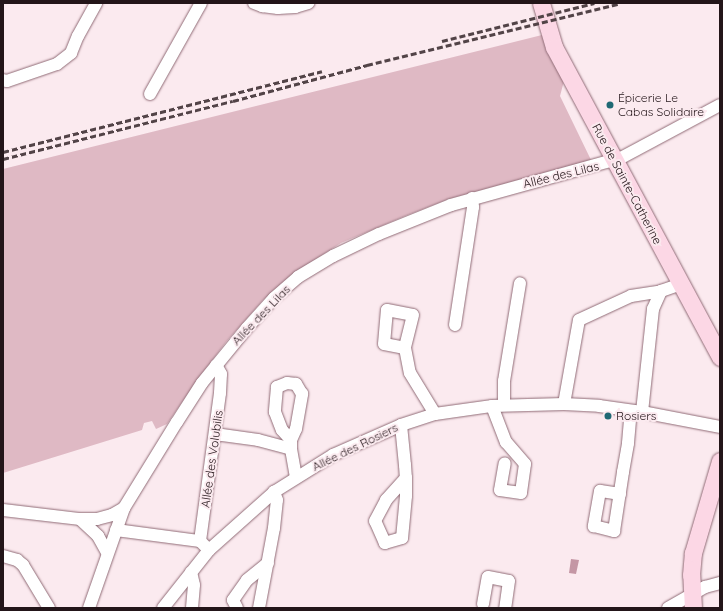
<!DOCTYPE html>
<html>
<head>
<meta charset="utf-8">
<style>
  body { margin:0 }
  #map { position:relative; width:723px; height:611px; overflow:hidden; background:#fbeaef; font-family:Quicksand,sans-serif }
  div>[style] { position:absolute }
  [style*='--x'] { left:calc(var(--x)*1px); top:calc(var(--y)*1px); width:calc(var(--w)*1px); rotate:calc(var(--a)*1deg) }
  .green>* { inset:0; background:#dfb9c4 }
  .water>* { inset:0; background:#c496a4 }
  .roads { filter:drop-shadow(0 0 1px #906b76) drop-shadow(0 0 1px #906b76) }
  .street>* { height:12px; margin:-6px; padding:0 6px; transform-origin:6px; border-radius:6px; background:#fff }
  .secondary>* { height:17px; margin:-8.5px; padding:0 8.5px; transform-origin:8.5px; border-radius:8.5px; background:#fcd7e5 }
  .rail>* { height:3px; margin-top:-1.5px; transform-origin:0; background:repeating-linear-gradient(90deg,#524347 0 6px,transparent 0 9px) }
  .dots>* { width:11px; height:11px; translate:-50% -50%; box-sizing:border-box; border:2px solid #fbeaef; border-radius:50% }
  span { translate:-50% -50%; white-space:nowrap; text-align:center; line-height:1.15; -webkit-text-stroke:4px #fbeaef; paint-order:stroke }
  .poi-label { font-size:12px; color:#231519 }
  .left { translate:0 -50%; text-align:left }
  .street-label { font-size:12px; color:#231519 }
  .frame { position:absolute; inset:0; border:4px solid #231519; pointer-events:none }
</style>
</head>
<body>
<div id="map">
  <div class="green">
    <i style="clip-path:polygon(542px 35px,545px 45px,564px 81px,560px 96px,591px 160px,449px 199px,405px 216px,341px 243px,294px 273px,263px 300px,226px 342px,198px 379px,167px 424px,156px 429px,152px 421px,144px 423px,142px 430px,3px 473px,3px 169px)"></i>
  </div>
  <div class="water">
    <i style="clip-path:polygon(571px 559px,579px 560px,576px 574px,569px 573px)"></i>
  </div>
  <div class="roads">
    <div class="street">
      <i style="--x:254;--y:3;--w:9;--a:21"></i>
      <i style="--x:262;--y:6;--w:16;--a:7"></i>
      <i style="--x:278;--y:8;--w:17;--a:-3"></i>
      <i style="--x:295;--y:7;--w:14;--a:-17"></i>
      <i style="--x:3;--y:80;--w:4;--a:14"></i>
      <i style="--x:7;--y:81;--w:53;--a:-18.8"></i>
      <i style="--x:57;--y:64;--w:18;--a:-38"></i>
      <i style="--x:71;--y:53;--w:18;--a:-68"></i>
      <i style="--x:78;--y:36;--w:38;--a:-61"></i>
      <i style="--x:150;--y:94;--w:104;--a:-60.7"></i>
      <i style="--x:455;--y:325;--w:119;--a:-81.3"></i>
      <i style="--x:473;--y:207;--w:9;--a:-96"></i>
      <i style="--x:405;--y:348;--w:21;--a:-169"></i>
      <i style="--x:384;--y:344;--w:34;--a:-85"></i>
      <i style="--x:387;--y:310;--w:26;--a:11"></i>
      <i style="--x:413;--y:315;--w:34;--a:104"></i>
      <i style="--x:405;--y:348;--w:25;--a:79"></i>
      <i style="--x:410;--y:373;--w:48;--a:58.6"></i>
      <i style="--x:564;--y:404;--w:85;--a:-79.9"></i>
      <i style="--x:579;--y:320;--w:57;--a:-24.8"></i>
      <i style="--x:631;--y:296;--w:30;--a:-9"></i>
      <i style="--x:661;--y:291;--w:21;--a:-19"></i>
      <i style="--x:504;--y:405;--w:24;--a:-90"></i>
      <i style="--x:504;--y:381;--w:99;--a:-80.7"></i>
      <i style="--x:492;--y:406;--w:39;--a:69"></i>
      <i style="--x:506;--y:442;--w:29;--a:49"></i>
      <i style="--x:525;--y:464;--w:29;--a:98"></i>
      <i style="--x:521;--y:493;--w:21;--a:-172"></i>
      <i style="--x:500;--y:490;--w:27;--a:-80"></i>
      <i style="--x:642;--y:412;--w:104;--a:-83.9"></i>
      <i style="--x:653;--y:309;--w:20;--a:-66"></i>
      <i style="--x:401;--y:425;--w:40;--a:84.3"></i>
      <i style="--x:405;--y:465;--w:13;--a:86"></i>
      <i style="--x:406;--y:478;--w:18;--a:90"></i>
      <i style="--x:406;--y:496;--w:42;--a:95.4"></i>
      <i style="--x:402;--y:538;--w:18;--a:164"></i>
      <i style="--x:385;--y:543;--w:24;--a:-114"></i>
      <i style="--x:375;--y:521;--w:24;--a:-62"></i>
      <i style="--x:386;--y:500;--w:30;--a:-48"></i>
      <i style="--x:215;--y:434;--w:43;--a:7.9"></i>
      <i style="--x:258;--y:440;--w:34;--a:15"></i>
      <i style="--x:291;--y:449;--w:27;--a:80"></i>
      <i style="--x:291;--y:449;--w:9;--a:-90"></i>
      <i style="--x:291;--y:440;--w:12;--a:-66"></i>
      <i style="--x:296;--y:429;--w:36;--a:-80"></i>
      <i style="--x:302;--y:394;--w:12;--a:-121"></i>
      <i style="--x:296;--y:384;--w:9;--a:-174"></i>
      <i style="--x:287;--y:383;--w:11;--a:158"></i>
      <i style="--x:277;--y:387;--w:25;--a:95"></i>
      <i style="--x:275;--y:412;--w:19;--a:69"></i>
      <i style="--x:282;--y:430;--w:13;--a:48"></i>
      <i style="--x:620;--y:494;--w:20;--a:-171"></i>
      <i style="--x:600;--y:491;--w:36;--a:100"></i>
      <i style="--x:594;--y:526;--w:21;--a:14"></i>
      <i style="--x:614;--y:531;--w:60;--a:-81.3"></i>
      <i style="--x:623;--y:472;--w:29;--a:-80"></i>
      <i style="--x:628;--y:443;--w:32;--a:-85"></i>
      <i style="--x:3;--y:510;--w:78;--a:6.7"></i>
      <i style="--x:80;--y:519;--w:17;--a:0"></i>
      <i style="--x:97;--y:519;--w:16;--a:-15"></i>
      <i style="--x:112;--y:515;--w:14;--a:-30"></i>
      <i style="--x:80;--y:519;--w:25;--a:43"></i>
      <i style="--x:98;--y:536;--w:18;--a:61"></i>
      <i style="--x:116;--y:530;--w:85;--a:7.5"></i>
      <i style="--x:209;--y:550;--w:13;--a:-135"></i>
      <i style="--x:200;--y:541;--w:149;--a:-82.3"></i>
      <i style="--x:220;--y:393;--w:19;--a:-87"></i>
      <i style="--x:221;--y:374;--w:10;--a:-119"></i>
      <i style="--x:3;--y:556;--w:15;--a:16"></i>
      <i style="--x:17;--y:560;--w:8;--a:40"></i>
      <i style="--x:23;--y:565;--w:50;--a:58.8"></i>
      <i style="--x:191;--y:572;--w:13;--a:77"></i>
      <i style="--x:194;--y:585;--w:23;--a:95"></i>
      <i style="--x:483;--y:604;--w:27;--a:-80"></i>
      <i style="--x:488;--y:577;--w:21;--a:11"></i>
      <i style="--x:509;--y:581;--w:27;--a:98"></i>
      <i style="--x:89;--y:608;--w:106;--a:-70.7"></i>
      <i style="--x:124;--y:508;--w:101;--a:-58.4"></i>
      <i style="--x:177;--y:422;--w:46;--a:-57.3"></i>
      <i style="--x:202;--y:383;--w:71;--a:-50.7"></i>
      <i style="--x:247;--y:328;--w:40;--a:-48"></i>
      <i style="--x:274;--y:298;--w:32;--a:-41"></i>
      <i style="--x:298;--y:277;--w:41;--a:-31"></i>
      <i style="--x:333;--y:256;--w:51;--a:-25.6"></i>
      <i style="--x:379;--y:234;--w:78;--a:-21.9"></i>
      <i style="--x:451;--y:205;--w:176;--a:-15.5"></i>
      <i style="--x:621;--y:158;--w:112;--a:-28.2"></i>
      <i style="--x:163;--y:608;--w:74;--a:-51.6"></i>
      <i style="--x:209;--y:550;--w:87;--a:-41.7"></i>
      <i style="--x:274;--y:492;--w:70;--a:-32.1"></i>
      <i style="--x:333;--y:455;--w:74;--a:-23.8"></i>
      <i style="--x:401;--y:425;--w:36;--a:-18"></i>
      <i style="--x:435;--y:414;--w:58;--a:-8"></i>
      <i style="--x:492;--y:406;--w:72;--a:-1.6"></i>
      <i style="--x:564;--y:404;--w:35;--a:3"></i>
      <i style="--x:599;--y:406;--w:43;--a:7.9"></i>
      <i style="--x:642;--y:412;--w:79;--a:10.9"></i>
      <i style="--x:237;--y:608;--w:9;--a:-117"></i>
      <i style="--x:233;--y:600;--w:24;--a:-55"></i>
      <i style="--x:247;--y:580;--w:27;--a:-39"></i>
      <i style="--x:259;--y:608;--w:81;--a:-79.4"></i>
      <i style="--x:274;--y:528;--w:28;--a:-84"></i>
      <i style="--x:277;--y:500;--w:9;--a:-111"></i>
      <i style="--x:668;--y:608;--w:43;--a:-29.6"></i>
      <i style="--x:705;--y:587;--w:16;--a:-15"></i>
    </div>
    <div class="secondary">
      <i style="--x:541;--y:3;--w:46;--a:73.5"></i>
      <i style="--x:554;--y:47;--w:352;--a:61.8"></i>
      <i style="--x:693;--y:608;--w:33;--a:-93"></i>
      <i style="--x:691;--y:575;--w:22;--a:-85"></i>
      <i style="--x:693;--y:553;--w:96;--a:-73.6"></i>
    </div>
  </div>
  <div class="rail">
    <i style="--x:442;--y:41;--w:157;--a:-14"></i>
    <i style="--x:3;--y:152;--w:329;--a:-14.2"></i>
    <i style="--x:3;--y:159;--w:237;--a:-14.2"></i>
    <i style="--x:233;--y:101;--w:139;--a:-15"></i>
    <i style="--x:367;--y:65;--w:261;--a:-13.7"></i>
  </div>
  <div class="dots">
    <i style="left:610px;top:105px;background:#1f6974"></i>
    <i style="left:608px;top:416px;background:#1f6974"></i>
  </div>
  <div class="poi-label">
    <span class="left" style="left:618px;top:105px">Épicerie Le<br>Cabas Solidaire</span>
    <span class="left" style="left:616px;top:416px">Rosiers</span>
  </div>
  <div class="street-label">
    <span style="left:561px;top:175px;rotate:-14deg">Allée des Lilas</span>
    <span style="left:627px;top:184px;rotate:62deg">Rue de Sainte-Catherine</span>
    <span style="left:261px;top:315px;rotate:-46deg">Allée des Lilas</span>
    <span style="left:355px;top:447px;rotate:-26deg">Allée des Rosiers</span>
    <span style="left:212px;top:459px;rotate:-82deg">Allée des Volubilis</span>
  </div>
  <div class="frame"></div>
</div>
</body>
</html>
